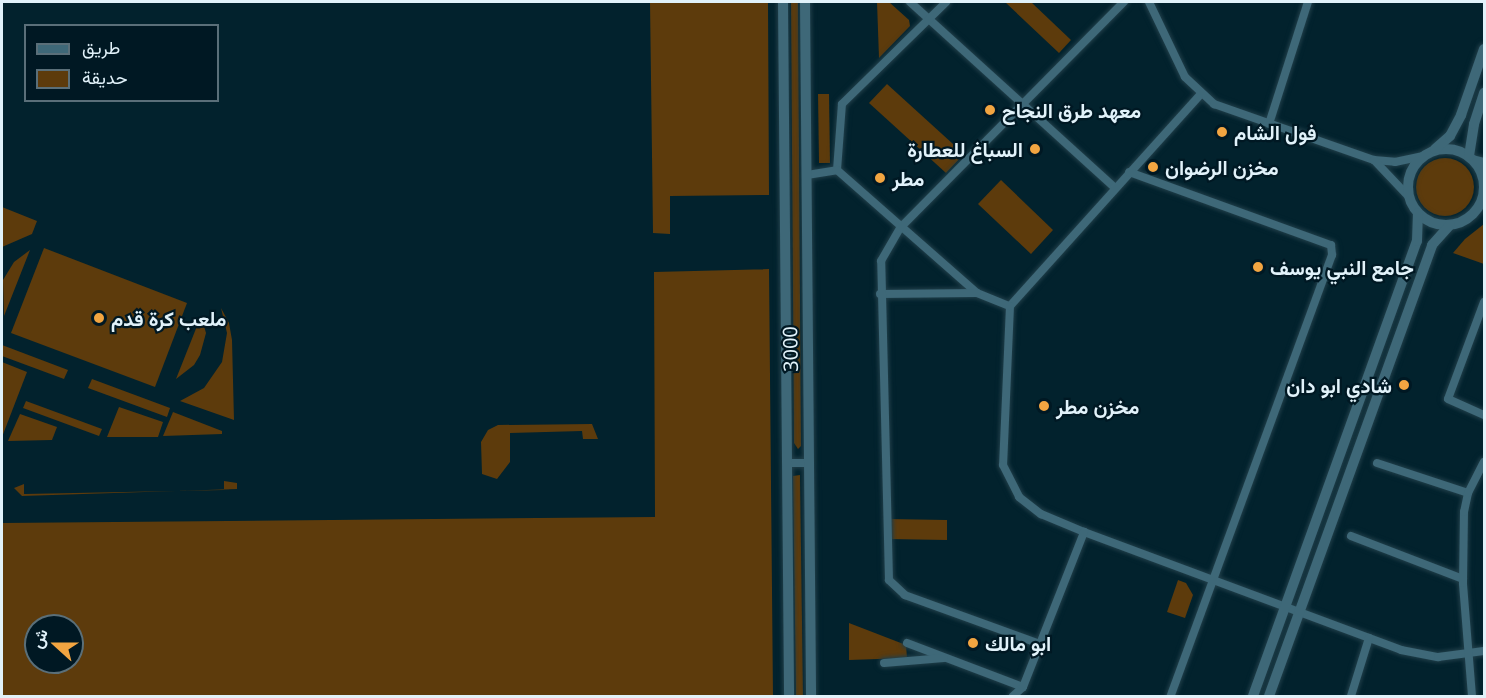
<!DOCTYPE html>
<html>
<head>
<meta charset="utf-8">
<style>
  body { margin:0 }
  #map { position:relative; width:1486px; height:698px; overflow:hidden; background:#02222d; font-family:"Noto Sans",Vazirmatn,sans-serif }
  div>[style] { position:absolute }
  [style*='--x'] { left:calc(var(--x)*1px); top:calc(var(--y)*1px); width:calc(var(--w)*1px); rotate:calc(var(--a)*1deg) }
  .green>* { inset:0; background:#5d3b0c }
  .round { border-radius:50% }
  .roads { filter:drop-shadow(0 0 2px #213f4a) drop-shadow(0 0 2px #213f4a) }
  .minor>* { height:8px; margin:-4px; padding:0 4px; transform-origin:4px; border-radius:4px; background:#3e6878 }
  .tertiary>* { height:10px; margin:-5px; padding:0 5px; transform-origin:5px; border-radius:5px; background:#3e6878 }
  .tertiary>.ring { margin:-5px; padding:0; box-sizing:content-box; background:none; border:10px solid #3e6878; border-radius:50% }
  .dots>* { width:16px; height:16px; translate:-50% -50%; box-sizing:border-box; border:3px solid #001823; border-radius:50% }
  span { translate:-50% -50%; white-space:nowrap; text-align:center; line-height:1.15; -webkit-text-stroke:4.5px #001823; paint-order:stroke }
  .poi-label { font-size:20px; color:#e1f2fa; font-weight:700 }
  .left { translate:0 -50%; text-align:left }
  .right { translate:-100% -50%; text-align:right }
  .street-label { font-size:20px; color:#e1f2fa }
  .frame { position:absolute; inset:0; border:3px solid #e1f2fa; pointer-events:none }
  .legend { position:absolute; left:24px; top:24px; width:195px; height:78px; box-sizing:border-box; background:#001823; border:2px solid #5a6f79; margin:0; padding:8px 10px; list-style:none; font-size:18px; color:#e1f2fa }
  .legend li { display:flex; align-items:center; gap:12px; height:30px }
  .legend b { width:30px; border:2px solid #5a6f79 }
  .north { position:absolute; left:24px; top:614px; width:60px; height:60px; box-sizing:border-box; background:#001823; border:2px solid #5a6f79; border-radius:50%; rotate:291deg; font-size:16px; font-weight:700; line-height:24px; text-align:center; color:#e1f2fa }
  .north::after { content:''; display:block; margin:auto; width:21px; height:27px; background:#f2a541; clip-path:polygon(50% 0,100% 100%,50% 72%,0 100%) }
</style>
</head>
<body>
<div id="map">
  <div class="green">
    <i style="clip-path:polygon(650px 2px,768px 2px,769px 195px,670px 196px,670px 234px,653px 233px)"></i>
    <i style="clip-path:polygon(791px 2px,798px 2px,801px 446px,798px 449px,794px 443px)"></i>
    <i style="clip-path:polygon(877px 2px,889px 2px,909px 20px,910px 26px,879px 58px)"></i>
    <i style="clip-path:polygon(1005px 2px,1031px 2px,1071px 40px,1059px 53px)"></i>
    <i style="clip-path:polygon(887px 84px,964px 154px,946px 173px,869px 103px)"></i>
    <i style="clip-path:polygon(818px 94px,829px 94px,830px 163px,819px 163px)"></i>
    <i class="round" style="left:1416px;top:158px;width:58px;height:58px"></i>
    <i style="clip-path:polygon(1001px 180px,1053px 230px,1031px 254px,978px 204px)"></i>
    <i style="clip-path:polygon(2px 207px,37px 221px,32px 234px,2px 247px)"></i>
    <i style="clip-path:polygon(1484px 224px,1484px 264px,1453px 253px,1465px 239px)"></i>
    <i style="clip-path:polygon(44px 248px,187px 303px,155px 387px,11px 333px)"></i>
    <i style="clip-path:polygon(30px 250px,4px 316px,3px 280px,14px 262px)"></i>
    <i style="clip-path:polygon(evenodd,769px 269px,773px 696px,2px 696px,2px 523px,655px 517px,654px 272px,769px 269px,36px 626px,72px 626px,72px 662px,36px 662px,36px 626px)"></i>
    <i style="clip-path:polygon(221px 308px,229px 323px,232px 340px,234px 420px,180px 401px,204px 388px,222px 362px,227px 333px)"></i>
    <i style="clip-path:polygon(201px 316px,206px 333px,200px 355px,194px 365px,176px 379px)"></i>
    <i style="clip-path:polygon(2px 345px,68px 370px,64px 379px,2px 356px)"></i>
    <i style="clip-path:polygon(2px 362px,27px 372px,2px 437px)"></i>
    <i style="clip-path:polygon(92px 379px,170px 408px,167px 417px,88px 388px)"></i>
    <i style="clip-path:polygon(26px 401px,102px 429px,99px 436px,23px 408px)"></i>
    <i style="clip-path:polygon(119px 407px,163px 422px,158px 437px,107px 437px)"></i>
    <i style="clip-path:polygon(173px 412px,222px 431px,222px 434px,163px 436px)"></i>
    <i style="clip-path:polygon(20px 414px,57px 427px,52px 440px,8px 441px)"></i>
    <i style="clip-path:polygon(592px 424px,598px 439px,583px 439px,582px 431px,510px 433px,510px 462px,497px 479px,482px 474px,481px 442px,488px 430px,498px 425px)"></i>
    <i style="clip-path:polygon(800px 475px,803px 696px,796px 696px,793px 476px)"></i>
    <i style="clip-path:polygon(224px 481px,237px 483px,237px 489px,22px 496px,14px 488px,24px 484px,24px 494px,224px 490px)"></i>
    <i style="clip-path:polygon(888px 519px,947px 520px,947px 540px,888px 539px)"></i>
    <i style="clip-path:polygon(1178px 580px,1186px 583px,1193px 595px,1185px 618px,1167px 612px)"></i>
    <i style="clip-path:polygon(849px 623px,906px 645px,907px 658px,849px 660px)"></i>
  </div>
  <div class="roads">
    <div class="minor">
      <i style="--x:910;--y:2;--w:274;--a:42.2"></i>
      <i style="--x:1149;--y:2;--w:83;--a:64.4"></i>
      <i style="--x:1185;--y:77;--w:40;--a:43"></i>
      <i style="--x:1214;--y:104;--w:170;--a:19.3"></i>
      <i style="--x:1374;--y:160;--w:21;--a:5"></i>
      <i style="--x:1395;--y:162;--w:29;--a:-12"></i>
      <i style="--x:1200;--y:95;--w:284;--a:132"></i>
      <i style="--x:1010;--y:306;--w:159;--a:92.5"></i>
      <i style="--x:1003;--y:465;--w:36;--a:63"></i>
      <i style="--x:1019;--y:497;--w:28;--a:38"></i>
      <i style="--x:1041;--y:514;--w:47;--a:22.7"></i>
      <i style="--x:1084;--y:532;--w:338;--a:20.4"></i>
      <i style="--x:1401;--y:650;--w:38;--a:11"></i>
      <i style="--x:1438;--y:657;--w:46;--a:-7.4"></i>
      <i style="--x:1269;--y:124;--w:128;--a:-72.3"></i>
      <i style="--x:1472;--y:159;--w:12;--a:14"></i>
      <i style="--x:1374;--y:160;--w:50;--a:46.6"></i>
      <i style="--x:837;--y:170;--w:66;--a:-85.7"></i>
      <i style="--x:842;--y:104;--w:146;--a:-44.4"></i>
      <i style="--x:1129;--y:172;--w:215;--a:19.9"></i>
      <i style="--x:1331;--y:245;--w:10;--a:84"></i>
      <i style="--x:1332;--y:255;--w:469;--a:110.1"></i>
      <i style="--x:807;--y:175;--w:30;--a:-9"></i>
      <i style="--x:837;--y:170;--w:186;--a:41.3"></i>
      <i style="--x:977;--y:293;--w:35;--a:22"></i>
      <i style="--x:1483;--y:197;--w:3;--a:-72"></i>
      <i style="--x:880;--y:294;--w:97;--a:-0.6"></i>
      <i style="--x:1484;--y:302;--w:103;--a:110.4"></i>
      <i style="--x:1448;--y:399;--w:39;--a:24"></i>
      <i style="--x:787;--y:463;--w:22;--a:0"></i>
      <i style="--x:1377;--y:463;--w:96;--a:18.2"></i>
      <i style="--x:1351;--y:536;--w:120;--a:21"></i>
      <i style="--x:907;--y:643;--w:124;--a:20.8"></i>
      <i style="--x:1040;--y:644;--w:144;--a:-160.1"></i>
      <i style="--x:905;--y:595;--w:22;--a:-137"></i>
      <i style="--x:889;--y:580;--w:319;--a:-91.4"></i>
      <i style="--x:881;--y:261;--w:39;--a:-60"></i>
      <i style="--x:901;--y:227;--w:317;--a:-45.3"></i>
      <i style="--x:884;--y:663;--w:60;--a:-4.8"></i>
      <i style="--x:1013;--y:696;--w:13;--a:-42"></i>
      <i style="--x:1023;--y:687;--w:167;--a:-68.5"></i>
      <i style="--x:1351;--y:696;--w:61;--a:-72.8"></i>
      <i style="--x:1472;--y:696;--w:113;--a:-94.6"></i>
      <i style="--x:1463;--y:583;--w:71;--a:-89.2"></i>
      <i style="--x:1464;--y:512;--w:19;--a:-78"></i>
      <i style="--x:1468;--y:493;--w:35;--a:-63"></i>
    </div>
    <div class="tertiary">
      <i style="--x:783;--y:2;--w:694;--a:89.5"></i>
      <i style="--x:805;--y:2;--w:694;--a:89.5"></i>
      <i class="ring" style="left:1408px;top:149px;width:66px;height:66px"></i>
      <i style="--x:1435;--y:149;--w:20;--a:-41"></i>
      <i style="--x:1450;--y:136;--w:24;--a:-62"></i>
      <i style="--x:1461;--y:115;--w:70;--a:-70.8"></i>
      <i style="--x:1469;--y:156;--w:32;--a:-81"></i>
      <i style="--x:1474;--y:124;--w:33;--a:-72"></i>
      <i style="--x:1253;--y:696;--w:484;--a:-70.2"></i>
      <i style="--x:1417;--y:241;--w:28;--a:-88"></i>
      <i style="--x:1269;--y:696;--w:480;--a:-70.1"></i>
      <i style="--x:1432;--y:245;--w:27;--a:-48"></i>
    </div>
  </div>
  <div class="dots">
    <i style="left:990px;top:110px;background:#f2a541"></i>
    <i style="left:1222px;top:132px;background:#f2a541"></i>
    <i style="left:1035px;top:149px;background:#f2a541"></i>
    <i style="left:1153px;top:167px;background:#f2a541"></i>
    <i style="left:880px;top:178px;background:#f2a541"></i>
    <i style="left:1258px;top:267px;background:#f2a541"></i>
    <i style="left:99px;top:318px;background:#f2a541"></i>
    <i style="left:1404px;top:385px;background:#f2a541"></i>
    <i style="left:1044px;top:406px;background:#f2a541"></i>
    <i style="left:973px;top:643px;background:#f2a541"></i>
  </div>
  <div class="poi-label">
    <span class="left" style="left:1002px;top:110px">معهد طرق النجاح</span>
    <span class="left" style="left:1234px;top:132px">فول الشام</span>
    <span class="right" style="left:1023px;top:149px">السباغ للعطارة</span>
    <span class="left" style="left:1165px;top:167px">مخزن الرضوان</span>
    <span class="left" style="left:892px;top:178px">مطر</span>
    <span class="left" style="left:1270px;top:267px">جامع النبي يوسف</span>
    <span class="left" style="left:111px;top:318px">ملعب كرة قدم</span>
    <span class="right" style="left:1392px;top:385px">شادي ابو دان</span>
    <span class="left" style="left:1056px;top:406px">مخزن مطر</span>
    <span class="left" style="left:985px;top:643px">ابو مالك</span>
  </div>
  <div class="street-label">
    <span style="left:790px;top:349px;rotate:-91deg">3000</span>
  </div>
  <div class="frame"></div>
  <ul class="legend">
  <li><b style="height:8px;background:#3e6878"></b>طريق</li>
  <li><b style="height:16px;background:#5d3b0c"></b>حديقة</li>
  </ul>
  <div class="north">ش</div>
</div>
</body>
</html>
